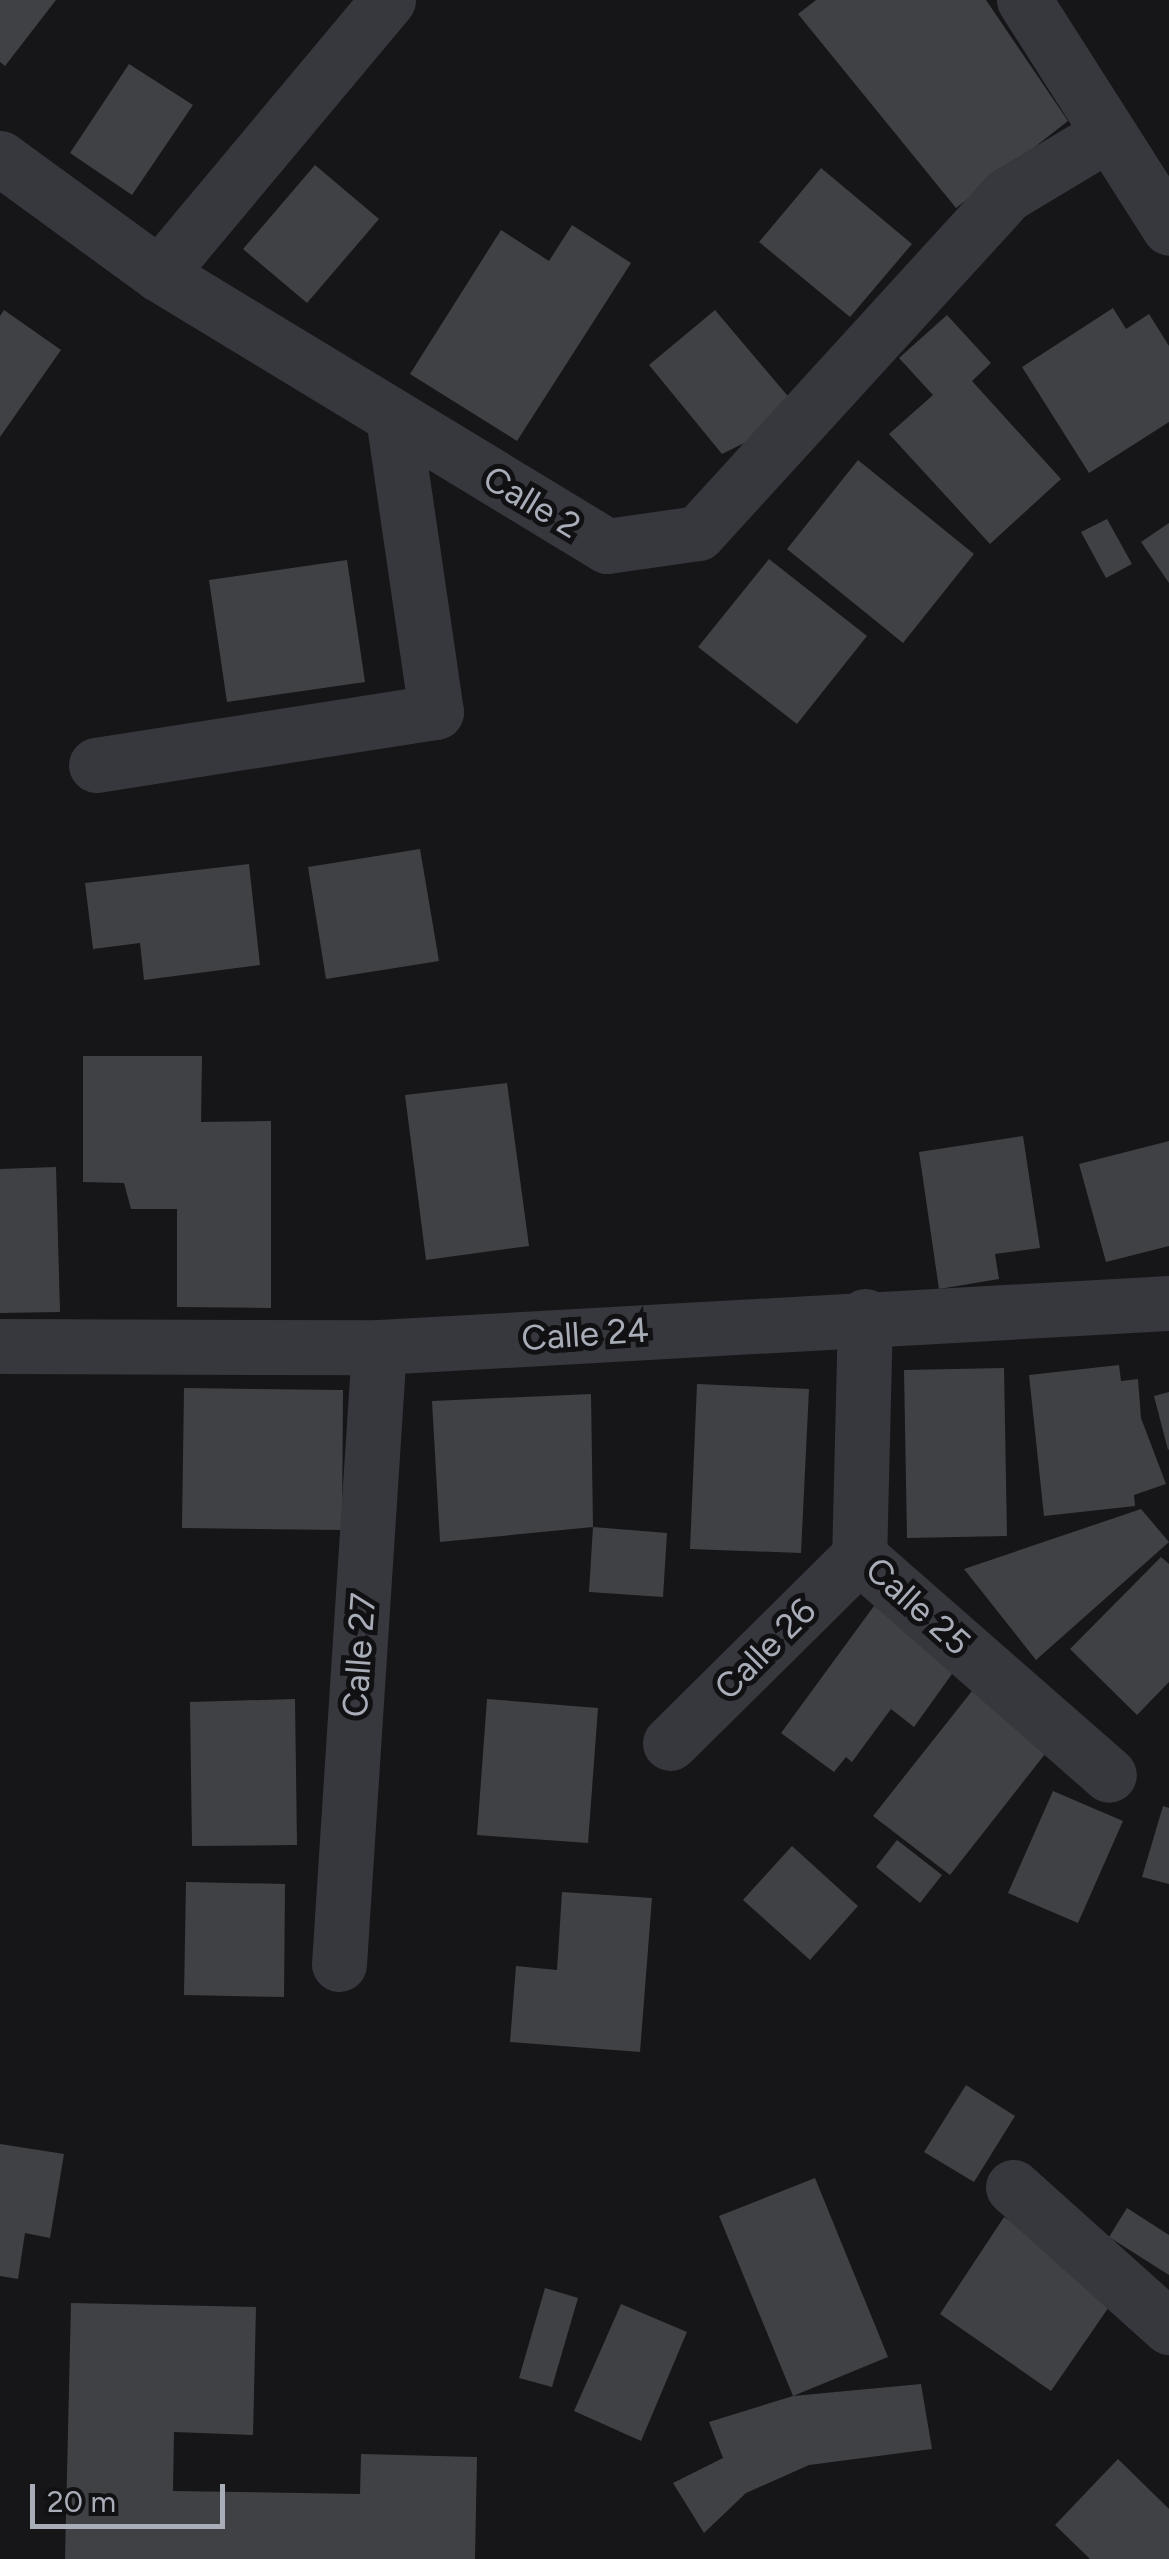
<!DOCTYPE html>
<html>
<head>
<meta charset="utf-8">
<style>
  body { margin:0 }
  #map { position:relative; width:1169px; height:2559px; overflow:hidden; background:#161618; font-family:Figtree,sans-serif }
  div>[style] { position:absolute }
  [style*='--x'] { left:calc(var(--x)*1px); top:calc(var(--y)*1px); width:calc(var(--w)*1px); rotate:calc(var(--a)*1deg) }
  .building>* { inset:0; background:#404145 }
  .minor>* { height:55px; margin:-27.5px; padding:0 27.5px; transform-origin:27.5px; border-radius:27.5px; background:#37383d }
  span { translate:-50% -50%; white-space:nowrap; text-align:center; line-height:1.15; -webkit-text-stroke:10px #111113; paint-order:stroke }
  .street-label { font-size:35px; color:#a8adb8 }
  .scale { position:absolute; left:30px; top:2484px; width:195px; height:45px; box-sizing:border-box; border:5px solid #a8adb8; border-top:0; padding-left:12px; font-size:30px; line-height:35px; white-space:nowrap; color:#a8adb8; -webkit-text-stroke:8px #111113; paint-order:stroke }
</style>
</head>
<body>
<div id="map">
  <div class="building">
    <i style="clip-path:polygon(0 0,56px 0,5px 66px,0 62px)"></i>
    <i style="clip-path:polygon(816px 0,986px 0,1068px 121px,956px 208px,798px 14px)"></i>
    <i style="clip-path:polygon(129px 64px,193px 105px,132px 195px,70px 153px)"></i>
    <i style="clip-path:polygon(315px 165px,379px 219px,307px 303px,243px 249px)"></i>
    <i style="clip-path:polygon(821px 168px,912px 244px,850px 317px,759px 242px)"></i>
    <i style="clip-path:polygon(572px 225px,631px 263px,517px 441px,410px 374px,501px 230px,549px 261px)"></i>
    <i style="clip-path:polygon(1113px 308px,1126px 329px,1149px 314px,1169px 346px,1169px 422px,1089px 473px,1022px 367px)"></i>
    <i style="clip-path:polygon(4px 310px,61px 350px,0 437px,0 316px)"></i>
    <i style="clip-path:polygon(715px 310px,803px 414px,722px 454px,649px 365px)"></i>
    <i style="clip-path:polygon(947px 315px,991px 363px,972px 381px,1061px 479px,990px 544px,889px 434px,933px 395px,899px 358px)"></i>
    <i style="clip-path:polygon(858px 460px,974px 554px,903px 643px,787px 549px)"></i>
    <i style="clip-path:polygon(1107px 519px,1132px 564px,1106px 578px,1081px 532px)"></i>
    <i style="clip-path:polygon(1169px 523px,1169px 583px,1141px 542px)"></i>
    <i style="clip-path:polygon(769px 559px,867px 636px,797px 724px,698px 647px)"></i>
    <i style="clip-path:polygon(347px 560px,365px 682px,227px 702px,209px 580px)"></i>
    <i style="clip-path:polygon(420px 849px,439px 961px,326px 979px,308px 867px)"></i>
    <i style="clip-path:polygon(249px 864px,260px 965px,144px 980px,140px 943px,93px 949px,85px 883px)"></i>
    <i style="clip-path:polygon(83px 1056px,202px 1056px,201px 1122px,271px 1121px,271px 1308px,177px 1307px,177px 1209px,131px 1209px,124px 1183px,83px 1182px)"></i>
    <i style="clip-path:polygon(507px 1083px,529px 1246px,426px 1260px,405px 1095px)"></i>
    <i style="clip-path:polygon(1023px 1136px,1040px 1248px,995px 1254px,999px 1279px,939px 1289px,919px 1152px)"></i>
    <i style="clip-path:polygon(1169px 1141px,1169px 1246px,1106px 1262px,1079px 1164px)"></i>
    <i style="clip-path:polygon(56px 1167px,60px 1312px,0 1313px,0 1169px)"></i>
    <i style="clip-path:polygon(1119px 1365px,1121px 1381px,1138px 1379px,1141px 1418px,1166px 1484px,1134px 1495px,1135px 1506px,1044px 1516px,1029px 1375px)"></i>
    <i style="clip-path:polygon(1004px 1368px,1007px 1536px,907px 1538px,904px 1370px)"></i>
    <i style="clip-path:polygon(697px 1384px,809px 1389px,801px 1553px,690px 1549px)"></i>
    <i style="clip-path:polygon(184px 1388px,343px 1390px,342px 1530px,182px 1528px)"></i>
    <i style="clip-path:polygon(1169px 1392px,1169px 1449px,1168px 1450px,1154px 1396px)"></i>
    <i style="clip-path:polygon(591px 1394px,593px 1527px,440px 1542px,432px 1401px)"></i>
    <i style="clip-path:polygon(1141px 1509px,1169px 1542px,1036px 1660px,964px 1569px)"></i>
    <i style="clip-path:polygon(593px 1527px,667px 1533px,663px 1597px,589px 1592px)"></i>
    <i style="clip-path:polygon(1161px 1557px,1169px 1564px,1169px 1682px,1137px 1715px,1070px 1649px)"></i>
    <i style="clip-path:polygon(874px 1606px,957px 1667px,914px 1727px,891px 1709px,852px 1762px,846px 1757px,834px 1772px,781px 1733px)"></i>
    <i style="clip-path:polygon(972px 1691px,1049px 1749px,950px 1875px,873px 1816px)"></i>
    <i style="clip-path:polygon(295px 1699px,297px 1845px,192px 1846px,190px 1702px)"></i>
    <i style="clip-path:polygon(487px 1699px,598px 1708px,588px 1843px,477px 1835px)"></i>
    <i style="clip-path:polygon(1053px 1791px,1123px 1821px,1078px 1923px,1008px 1893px)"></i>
    <i style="clip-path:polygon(1163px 1806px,1169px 1808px,1169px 1884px,1142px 1877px)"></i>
    <i style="clip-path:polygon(897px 1840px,942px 1875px,920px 1903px,876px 1867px)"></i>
    <i style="clip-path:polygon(792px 1846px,858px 1906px,810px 1960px,743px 1900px)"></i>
    <i style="clip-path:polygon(186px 1882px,285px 1884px,284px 1997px,184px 1995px)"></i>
    <i style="clip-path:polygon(562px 1892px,652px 1898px,640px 2052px,510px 2042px,516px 1966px,557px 1970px)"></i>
    <i style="clip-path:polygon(966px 2085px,1015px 2116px,974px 2182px,924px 2152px)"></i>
    <i style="clip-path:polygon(0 2144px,64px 2154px,50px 2238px,25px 2233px,18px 2279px,0 2276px)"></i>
    <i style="clip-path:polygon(815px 2178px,888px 2357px,793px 2396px,719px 2216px)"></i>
    <i style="clip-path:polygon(1127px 2208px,1169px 2235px,1169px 2275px,1109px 2237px)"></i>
    <i style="clip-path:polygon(1004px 2217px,1122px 2288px,1051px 2391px,940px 2314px)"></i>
    <i style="clip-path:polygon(545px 2288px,578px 2298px,552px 2387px,519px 2378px)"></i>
    <i style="clip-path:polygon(71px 2303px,256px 2307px,253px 2435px,174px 2432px,173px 2491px,360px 2494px,361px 2454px,477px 2457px,475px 2559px,65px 2559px)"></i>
    <i style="clip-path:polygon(621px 2304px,687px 2332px,641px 2441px,574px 2411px)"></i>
    <i style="clip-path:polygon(921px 2384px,932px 2449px,809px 2465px,746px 2493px,704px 2533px,673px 2483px,723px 2458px,709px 2422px,793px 2396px)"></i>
    <i style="clip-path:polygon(1118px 2459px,1169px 2509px,1169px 2559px,1090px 2559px,1055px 2525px)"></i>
  </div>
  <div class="minor">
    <i style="--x:1024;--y:0;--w:270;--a:57.5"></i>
    <i style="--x:0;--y:158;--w:197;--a:36.1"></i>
    <i style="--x:159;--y:274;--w:524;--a:31.26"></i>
    <i style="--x:607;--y:546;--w:92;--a:-8.1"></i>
    <i style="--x:698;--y:533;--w:459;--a:-47.6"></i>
    <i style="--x:1008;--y:194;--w:117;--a:-31"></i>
    <i style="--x:159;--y:274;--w:357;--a:-50.1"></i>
    <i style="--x:96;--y:765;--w:344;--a:-8.9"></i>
    <i style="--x:436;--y:712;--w:296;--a:-98.3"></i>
    <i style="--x:865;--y:1316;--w:240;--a:91.4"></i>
    <i style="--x:859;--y:1556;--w:332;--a:41.2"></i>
    <i style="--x:0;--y:1346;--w:379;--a:0.2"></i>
    <i style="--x:379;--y:1347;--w:791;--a:-3.19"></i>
    <i style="--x:670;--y:1743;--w:266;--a:-44.7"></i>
    <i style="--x:339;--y:1964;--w:618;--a:-86.29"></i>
    <i style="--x:1013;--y:2187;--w:210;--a:41.9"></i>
  </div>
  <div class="street-label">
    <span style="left:532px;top:502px;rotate:31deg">Calle 2</span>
    <span style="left:585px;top:1334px;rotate:-4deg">Calle 24</span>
    <span style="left:918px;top:1606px;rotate:42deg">Calle 25</span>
    <span style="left:765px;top:1649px;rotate:-45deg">Calle 26</span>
    <span style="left:359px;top:1655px;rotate:-86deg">Calle 27</span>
  </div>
  <div class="scale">20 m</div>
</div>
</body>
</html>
